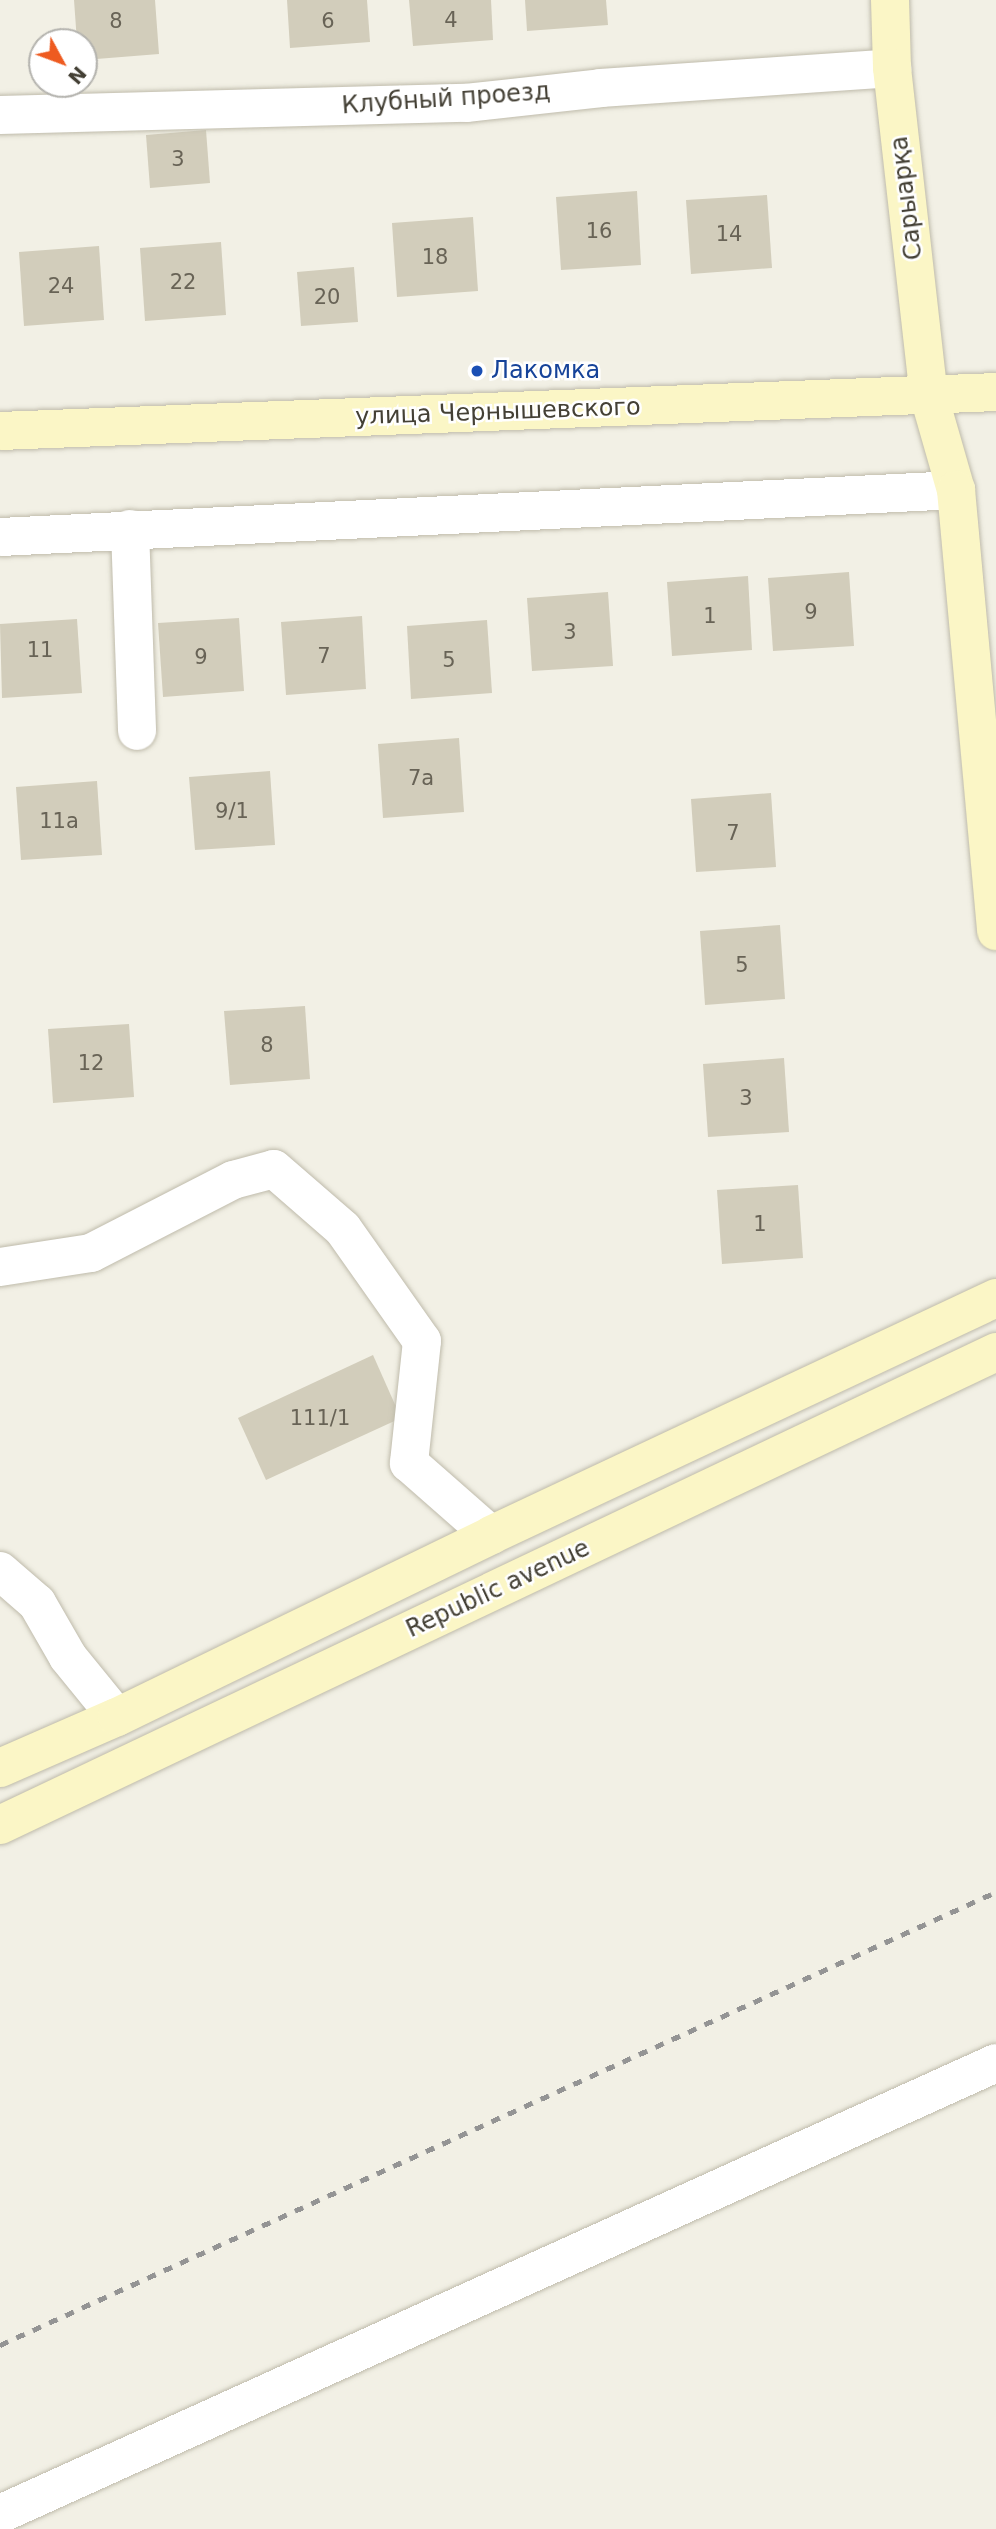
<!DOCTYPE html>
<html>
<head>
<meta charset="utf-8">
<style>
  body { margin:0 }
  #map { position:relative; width:996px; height:2529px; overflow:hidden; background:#f2f0e5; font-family:"DejaVu Sans",sans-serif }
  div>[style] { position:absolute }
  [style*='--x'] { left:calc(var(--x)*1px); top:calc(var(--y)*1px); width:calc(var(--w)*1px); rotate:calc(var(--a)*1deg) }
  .building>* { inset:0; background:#d2cdbb }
  .roads { filter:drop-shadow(0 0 2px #bfbbab) drop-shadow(0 0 2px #bfbbab) }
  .street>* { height:38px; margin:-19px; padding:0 19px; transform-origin:19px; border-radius:19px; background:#fff }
  .secondary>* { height:38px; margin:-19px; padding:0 19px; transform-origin:19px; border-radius:19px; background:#fbf6c6 }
  .rail>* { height:5px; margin-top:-2.5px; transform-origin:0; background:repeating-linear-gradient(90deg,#949494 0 9px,transparent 0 18px) }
  .dots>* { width:19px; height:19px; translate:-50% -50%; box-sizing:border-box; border:4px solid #fff; border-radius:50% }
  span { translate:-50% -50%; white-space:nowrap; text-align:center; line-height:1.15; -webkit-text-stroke:5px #fff; paint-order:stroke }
  .number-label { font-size:21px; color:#686356 }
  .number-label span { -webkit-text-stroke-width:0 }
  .street-label { font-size:24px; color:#444035 }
  .transit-label { font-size:24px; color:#164399 }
  .left { translate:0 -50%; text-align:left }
  .north { position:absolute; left:28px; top:28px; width:70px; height:70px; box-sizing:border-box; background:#fff; border:2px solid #b4b3ae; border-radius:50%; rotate:131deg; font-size:19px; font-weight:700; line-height:28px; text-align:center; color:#444035 }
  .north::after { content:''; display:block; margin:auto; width:24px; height:32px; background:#ee5b20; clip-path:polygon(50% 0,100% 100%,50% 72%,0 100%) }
</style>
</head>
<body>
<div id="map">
  <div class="building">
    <i style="clip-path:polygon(74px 0,155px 0,159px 54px,84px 60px,84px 42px,77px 42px)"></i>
    <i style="clip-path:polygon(287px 0,367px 0,370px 42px,290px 48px)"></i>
    <i style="clip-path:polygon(409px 0,491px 0,493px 40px,413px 46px)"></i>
    <i style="clip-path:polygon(525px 0,606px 0,608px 25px,527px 31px)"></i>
    <i style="clip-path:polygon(206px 130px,210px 183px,150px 188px,146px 135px)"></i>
    <i style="clip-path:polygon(637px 191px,641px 265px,561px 270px,556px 197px)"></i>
    <i style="clip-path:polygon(767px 195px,772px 268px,691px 274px,686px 200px)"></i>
    <i style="clip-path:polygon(473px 217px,478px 291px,397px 297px,392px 223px)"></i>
    <i style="clip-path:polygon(221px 242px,226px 315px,145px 321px,140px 248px)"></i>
    <i style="clip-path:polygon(99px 246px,104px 320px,24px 326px,19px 252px)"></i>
    <i style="clip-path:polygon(354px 267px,358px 322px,301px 326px,297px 272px)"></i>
    <i style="clip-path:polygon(849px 572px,854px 646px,773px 651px,768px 578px)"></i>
    <i style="clip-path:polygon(748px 576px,752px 650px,672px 656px,667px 582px)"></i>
    <i style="clip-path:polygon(608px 592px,613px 666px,532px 671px,527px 598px)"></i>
    <i style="clip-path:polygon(362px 616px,366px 689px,286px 695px,281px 622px)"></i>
    <i style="clip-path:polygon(239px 618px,244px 691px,163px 697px,158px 623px)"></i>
    <i style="clip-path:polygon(77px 619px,82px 693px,2px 698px,0 624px)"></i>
    <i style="clip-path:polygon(487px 620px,492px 693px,411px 699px,407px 626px)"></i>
    <i style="clip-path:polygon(459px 738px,464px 812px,383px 818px,378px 744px)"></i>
    <i style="clip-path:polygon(270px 771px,275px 845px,195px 850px,189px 777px)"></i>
    <i style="clip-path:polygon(97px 781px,102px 855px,21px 860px,16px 787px)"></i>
    <i style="clip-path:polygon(771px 793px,776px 867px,696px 872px,691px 799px)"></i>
    <i style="clip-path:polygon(780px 925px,785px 999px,705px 1005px,700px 931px)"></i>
    <i style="clip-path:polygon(305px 1006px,310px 1079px,230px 1085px,224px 1011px)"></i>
    <i style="clip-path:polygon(129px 1024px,134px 1097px,53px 1103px,48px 1029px)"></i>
    <i style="clip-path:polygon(784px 1058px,789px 1132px,708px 1137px,703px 1064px)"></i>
    <i style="clip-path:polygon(798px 1185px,803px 1258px,722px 1264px,717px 1190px)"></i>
    <i style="clip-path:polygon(373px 1355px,401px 1418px,266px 1480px,238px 1418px)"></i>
  </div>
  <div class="roads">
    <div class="street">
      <i style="--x:0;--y:115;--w:466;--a:-1.5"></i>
      <i style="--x:466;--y:103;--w:136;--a:-6.3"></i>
      <i style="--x:601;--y:88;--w:292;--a:-3.9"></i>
      <i style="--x:130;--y:529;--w:202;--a:88"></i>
      <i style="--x:0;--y:537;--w:957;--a:-2.81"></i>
      <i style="--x:0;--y:1267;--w:92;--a:-8.7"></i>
      <i style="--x:91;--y:1253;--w:160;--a:-27.2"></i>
      <i style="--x:233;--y:1180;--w:42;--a:-15"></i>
      <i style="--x:274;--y:1169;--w:91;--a:41"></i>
      <i style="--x:343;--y:1229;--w:137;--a:54.8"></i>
      <i style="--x:422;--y:1341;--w:123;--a:96.1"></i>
      <i style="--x:409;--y:1463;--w:109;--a:41.3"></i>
      <i style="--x:0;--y:1571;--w:49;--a:40.9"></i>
      <i style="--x:37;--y:1603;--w:62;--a:60.1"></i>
      <i style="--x:68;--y:1657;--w:77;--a:50.8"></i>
      <i style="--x:0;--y:2514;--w:1093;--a:-24.36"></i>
    </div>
    <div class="secondary">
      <i style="--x:890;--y:0;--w:68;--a:88.3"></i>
      <i style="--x:892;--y:68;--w:330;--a:83.6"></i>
      <i style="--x:929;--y:396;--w:98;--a:74"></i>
      <i style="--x:956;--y:490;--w:443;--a:84.8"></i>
      <i style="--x:0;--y:431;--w:997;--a:-2.24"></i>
      <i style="--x:0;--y:1768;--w:128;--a:-23.6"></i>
      <i style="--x:117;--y:1717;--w:416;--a:-25.9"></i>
      <i style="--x:491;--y:1535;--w:558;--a:-25.14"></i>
      <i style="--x:0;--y:1825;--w:1103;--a:-25.4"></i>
    </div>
  </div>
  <div class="rail">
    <i style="--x:0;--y:2345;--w:1094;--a:-24.46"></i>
  </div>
  <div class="dots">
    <i style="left:477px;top:371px;background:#1a4fb4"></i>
  </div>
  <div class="number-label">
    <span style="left:451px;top:20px">4</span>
    <span style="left:116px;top:21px">8</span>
    <span style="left:328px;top:21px">6</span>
    <span style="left:178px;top:159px">3</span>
    <span style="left:599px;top:231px">16</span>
    <span style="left:729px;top:234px">14</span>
    <span style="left:435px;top:257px">18</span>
    <span style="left:183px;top:282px">22</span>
    <span style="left:61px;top:286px">24</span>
    <span style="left:327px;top:297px">20</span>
    <span style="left:811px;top:612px">9</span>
    <span style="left:710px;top:616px">1</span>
    <span style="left:570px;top:632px">3</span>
    <span style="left:40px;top:650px">11</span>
    <span style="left:324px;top:656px">7</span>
    <span style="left:201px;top:657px">9</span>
    <span style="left:449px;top:660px">5</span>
    <span style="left:421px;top:778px">7а</span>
    <span style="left:232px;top:811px">9/1</span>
    <span style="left:59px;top:821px">11а</span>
    <span style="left:733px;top:833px">7</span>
    <span style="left:742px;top:965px">5</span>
    <span style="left:267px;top:1045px">8</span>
    <span style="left:91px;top:1063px">12</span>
    <span style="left:746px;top:1098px">3</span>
    <span style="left:760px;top:1224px">1</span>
    <span style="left:320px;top:1418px">111/1</span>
  </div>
  <div class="street-label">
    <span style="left:446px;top:99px;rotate:-4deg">Клубный проезд</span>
    <span style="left:907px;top:198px;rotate:-97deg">Сарыарқа</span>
    <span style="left:498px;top:412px;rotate:-2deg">улица Чернышевского</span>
    <span style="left:498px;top:1589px;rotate:-25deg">Republic avenue</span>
  </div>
  <div class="transit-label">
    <span class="left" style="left:491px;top:371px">Лакомка</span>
  </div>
  <div class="north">N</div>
</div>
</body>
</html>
